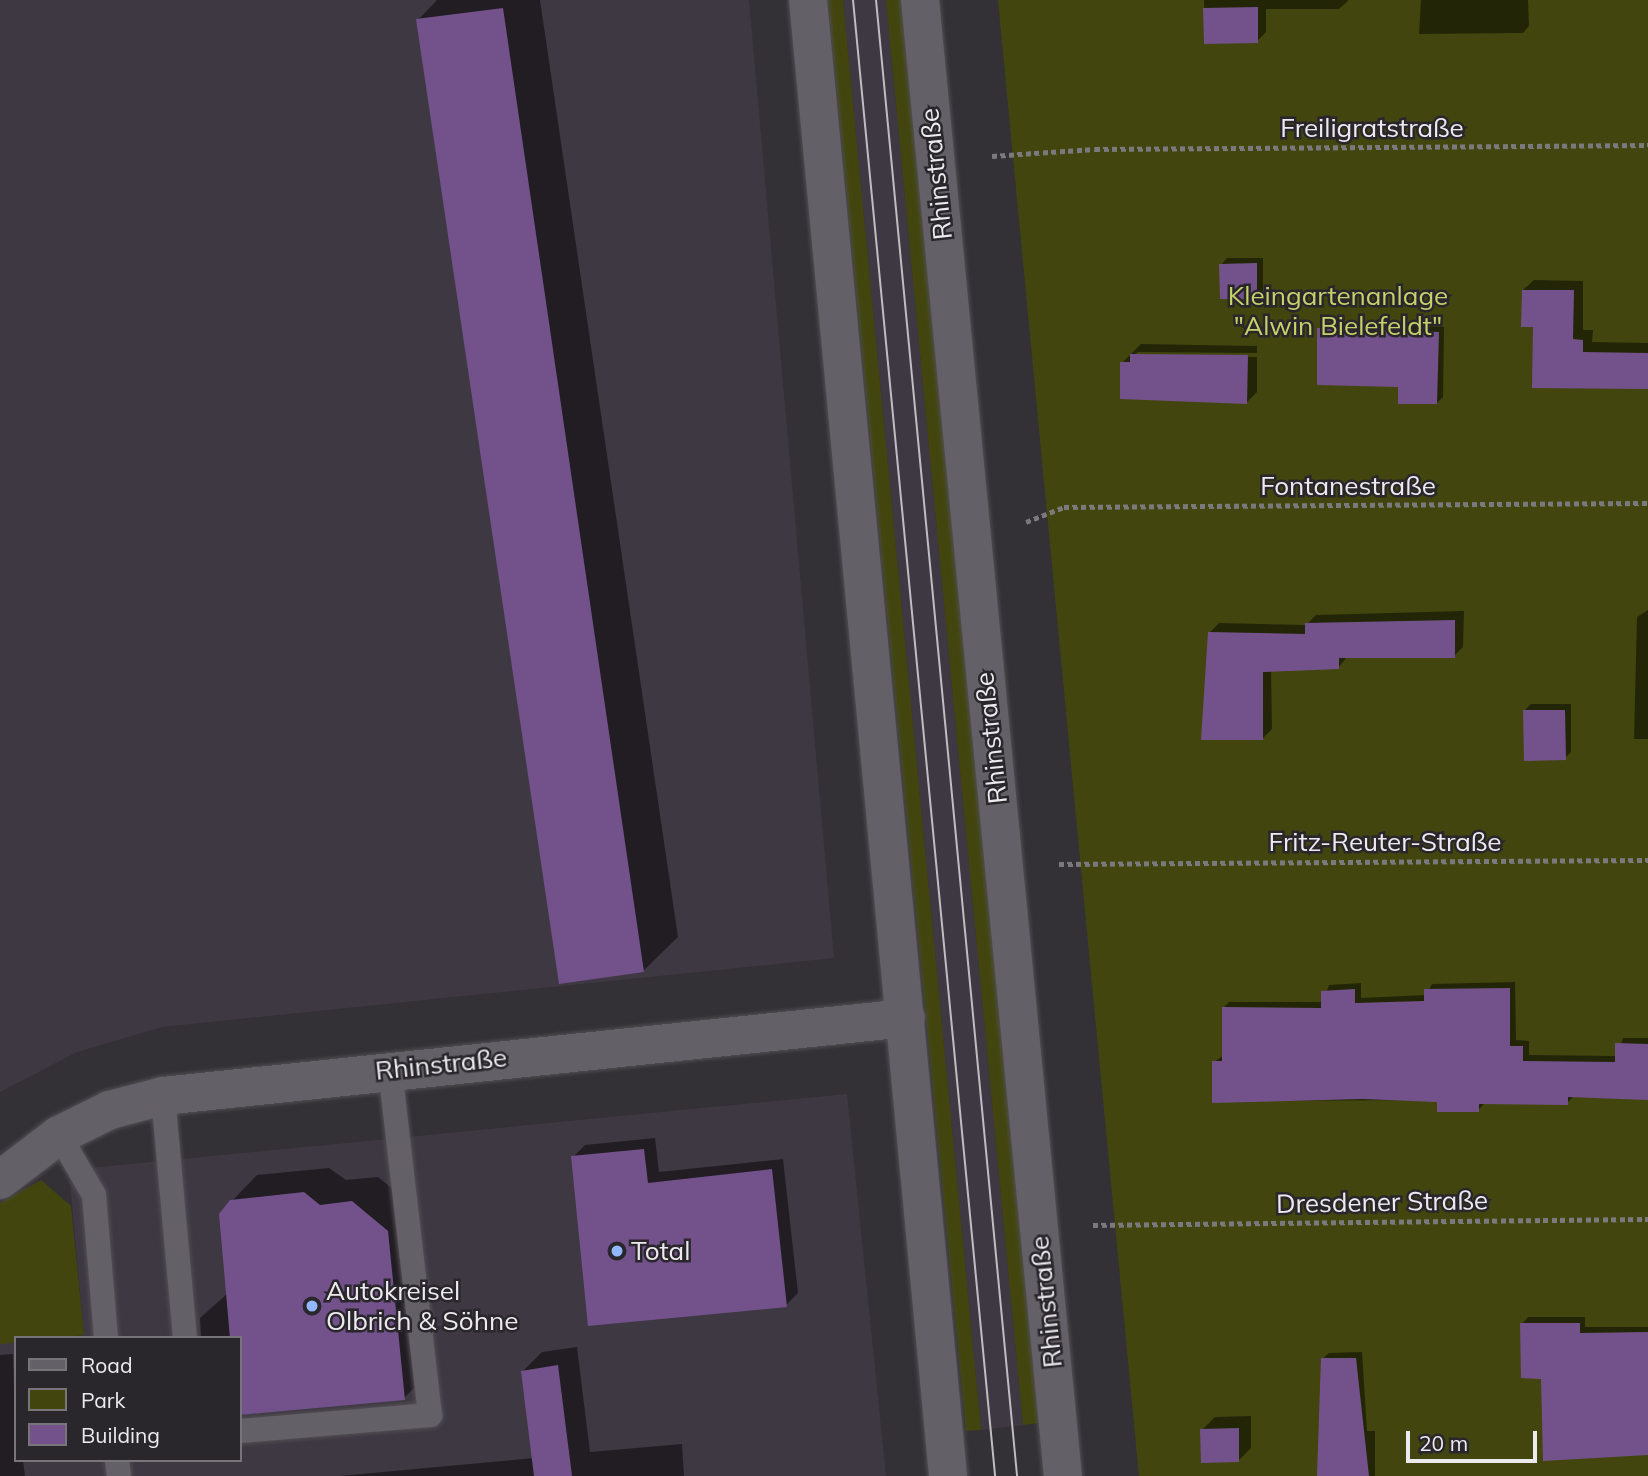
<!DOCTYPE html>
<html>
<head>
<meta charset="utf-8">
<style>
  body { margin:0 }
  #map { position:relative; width:1648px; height:1476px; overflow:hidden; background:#333036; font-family:Mulish,sans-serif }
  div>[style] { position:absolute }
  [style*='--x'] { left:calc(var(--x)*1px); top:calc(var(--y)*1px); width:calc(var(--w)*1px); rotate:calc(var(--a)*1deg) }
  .built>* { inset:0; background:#3e3843 }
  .green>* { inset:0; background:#42460e }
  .shadow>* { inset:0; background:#0007 }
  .building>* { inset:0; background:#73528c }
  .path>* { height:4.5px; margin-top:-2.25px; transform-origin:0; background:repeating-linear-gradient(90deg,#7c797e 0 5px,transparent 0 8.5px) }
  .roads { filter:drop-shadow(0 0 2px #514f53) drop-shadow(0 0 2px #514f53) }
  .service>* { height:24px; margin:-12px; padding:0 12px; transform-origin:12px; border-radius:12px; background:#646067 }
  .minor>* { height:38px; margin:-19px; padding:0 19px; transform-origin:19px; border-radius:19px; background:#646067 }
  .secondary>* { height:38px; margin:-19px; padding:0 19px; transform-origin:19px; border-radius:19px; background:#646067 }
  .tram>* { height:2px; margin:-1px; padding:0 1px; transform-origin:1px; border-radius:1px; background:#bfbdc2 }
  .dots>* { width:19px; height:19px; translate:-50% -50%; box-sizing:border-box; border:4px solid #29262c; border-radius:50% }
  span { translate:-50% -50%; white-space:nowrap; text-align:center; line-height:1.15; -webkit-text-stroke:5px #29262c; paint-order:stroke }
  .street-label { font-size:26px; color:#eceaee }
  .park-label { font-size:26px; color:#c7d16a }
  .poi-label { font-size:26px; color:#eceaee }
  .left { translate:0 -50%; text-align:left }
  .legend { position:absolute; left:14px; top:1336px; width:228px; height:126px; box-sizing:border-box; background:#29262c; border:2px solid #77747a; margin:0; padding:9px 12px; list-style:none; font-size:21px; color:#eceaee }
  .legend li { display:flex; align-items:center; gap:14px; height:35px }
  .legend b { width:35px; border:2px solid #77747a }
  .scale { position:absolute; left:1406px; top:1431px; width:131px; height:32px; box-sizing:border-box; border:4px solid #eceaee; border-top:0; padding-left:9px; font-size:21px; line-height:24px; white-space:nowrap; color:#eceaee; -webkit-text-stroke:5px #29262c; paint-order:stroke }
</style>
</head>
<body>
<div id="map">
  <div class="built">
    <i style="clip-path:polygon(0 0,749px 0,834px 958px,162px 1027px,77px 1052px,0 1092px)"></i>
    <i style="clip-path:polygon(843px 0,886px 0,1023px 1425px,981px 1430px)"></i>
    <i style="clip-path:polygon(847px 1094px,886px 1476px,0 1476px,0 1343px,16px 1341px,16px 1460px,240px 1460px,240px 1338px,54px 1338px,84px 1335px,69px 1170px)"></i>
  </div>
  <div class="green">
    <i style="clip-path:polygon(828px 0,843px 0,981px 1430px,966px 1431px)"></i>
    <i style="clip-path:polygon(886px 0,901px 0,1039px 1423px,1023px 1425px)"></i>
    <i style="clip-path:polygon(998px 0,1648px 0,1648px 1476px,1139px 1476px)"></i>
    <i style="clip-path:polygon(41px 1180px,71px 1206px,84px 1335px,0 1344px,0 1203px)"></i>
  </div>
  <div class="shadow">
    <i style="clip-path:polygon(437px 0,540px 0,678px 937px,643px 971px,418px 20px)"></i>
    <i style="clip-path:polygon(1204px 0,1348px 0,1348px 1px,1339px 9px,1266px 9px,1266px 32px,1257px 41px,1205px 42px)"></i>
    <i style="clip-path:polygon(1421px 0,1528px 0,1529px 26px,1523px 33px,1419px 34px)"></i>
    <i style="clip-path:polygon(1227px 258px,1263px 258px,1263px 291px,1256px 298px,1221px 265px)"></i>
    <i style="clip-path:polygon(1534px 280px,1583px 281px,1583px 330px,1593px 330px,1592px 342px,1648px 343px,1648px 387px,1534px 386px,1535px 325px,1523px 290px)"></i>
    <i style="clip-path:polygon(1325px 323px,1444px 327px,1443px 397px,1437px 403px,1400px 386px,1319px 329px)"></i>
    <i style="clip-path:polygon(evenodd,1141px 344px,1257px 346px,1257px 392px,1247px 402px,1122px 363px,1141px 344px,1138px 352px,1257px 353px,1257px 357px,1134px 355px,1138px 352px)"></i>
    <i style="clip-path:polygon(1648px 610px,1648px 739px,1634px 739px,1637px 617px)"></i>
    <i style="clip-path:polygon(1464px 611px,1463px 647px,1454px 656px,1348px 656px,1338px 668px,1271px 670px,1272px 729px,1262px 739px,1210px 632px,1219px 623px,1306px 625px,1316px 615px)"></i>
    <i style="clip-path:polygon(1531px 704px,1571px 704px,1571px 752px,1565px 758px,1525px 710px)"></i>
    <i style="clip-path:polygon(1515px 982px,1516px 1040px,1529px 1041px,1529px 1055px,1617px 1056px,1623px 1038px,1648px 1038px,1648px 1098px,1573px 1097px,1567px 1103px,1484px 1104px,1478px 1110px,1439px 1100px,1214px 1101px,1214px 1062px,1224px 1055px,1223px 1008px,1229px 1002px,1323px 1002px,1329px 985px,1361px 983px,1361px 998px,1426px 995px,1432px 984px)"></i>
    <i style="clip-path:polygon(655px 1138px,659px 1172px,783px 1159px,798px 1293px,786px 1305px,573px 1157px,585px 1145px)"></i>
    <i style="clip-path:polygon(329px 1168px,346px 1180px,378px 1177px,413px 1205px,429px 1373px,404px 1398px,240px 1414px,240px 1338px,201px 1338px,200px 1318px,228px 1293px,232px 1201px,257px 1175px)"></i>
    <i style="clip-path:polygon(1528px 1317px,1585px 1317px,1585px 1327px,1648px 1327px,1648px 1453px,1544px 1460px,1543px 1377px,1522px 1324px)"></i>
    <i style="clip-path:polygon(577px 1347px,590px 1452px,682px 1444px,684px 1476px,340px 1476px,534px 1458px,523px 1371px,542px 1352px)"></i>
    <i style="clip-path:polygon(1362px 1352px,1367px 1431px,1375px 1431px,1375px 1476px,1319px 1476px,1322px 1359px,1329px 1353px)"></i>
    <i style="clip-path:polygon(13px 1354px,16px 1460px,23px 1460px,25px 1476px,0 1476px,0 1355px)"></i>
    <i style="clip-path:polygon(1251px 1416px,1251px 1448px,1238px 1461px,1202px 1430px,1215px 1417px)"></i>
  </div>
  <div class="building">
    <i style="clip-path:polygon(1258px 7px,1258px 43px,1204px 44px,1203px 8px)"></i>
    <i style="clip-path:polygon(503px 8px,644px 972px,559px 984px,416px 19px)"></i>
    <i style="clip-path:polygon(1257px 263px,1257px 299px,1220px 299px,1219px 264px)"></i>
    <i style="clip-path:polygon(1522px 290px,1574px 290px,1573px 339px,1583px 340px,1583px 352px,1648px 353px,1648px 389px,1532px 388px,1533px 327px,1521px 327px)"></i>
    <i style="clip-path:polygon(1317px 328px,1439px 332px,1437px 404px,1398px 404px,1398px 387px,1317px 385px)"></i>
    <i style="clip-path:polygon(1130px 354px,1248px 355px,1247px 404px,1120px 399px,1120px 362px,1130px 362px)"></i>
    <i style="clip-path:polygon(1455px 620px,1455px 658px,1339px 658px,1339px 669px,1263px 672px,1263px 740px,1201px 740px,1208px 632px,1305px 634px,1305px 623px)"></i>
    <i style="clip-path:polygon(1523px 710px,1565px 710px,1566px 760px,1524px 761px)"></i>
    <i style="clip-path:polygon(1510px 988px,1510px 1046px,1523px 1046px,1523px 1061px,1615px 1062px,1615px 1043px,1648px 1044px,1648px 1100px,1568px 1097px,1568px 1105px,1479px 1104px,1479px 1112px,1437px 1112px,1437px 1102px,1362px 1099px,1212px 1103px,1212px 1061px,1222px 1061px,1222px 1007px,1321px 1008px,1321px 991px,1355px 989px,1355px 1003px,1424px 1001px,1424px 989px)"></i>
    <i style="clip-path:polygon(644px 1149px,648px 1183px,772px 1169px,787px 1307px,588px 1326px,571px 1156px)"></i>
    <i style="clip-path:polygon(304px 1192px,320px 1205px,352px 1201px,388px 1231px,405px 1400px,240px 1415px,240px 1338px,230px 1338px,219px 1214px,230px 1200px)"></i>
    <i style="clip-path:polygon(1520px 1323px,1580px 1323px,1580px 1333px,1648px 1332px,1648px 1455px,1543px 1461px,1541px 1379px,1521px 1378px)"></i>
    <i style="clip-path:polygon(1321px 1358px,1356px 1358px,1369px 1476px,1317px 1476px)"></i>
    <i style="clip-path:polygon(558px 1365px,572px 1476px,534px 1476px,521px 1371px)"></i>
    <i style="clip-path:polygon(1239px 1428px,1239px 1462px,1201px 1463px,1200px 1429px)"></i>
  </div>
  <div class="path">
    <i style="--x:992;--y:156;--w:103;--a:-3.9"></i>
    <i style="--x:1095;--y:149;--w:553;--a:-0.41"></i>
    <i style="--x:1026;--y:522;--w:41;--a:-21.5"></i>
    <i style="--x:1064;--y:507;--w:584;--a:-0.39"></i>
    <i style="--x:1059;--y:864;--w:589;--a:-0.39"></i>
    <i style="--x:1093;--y:1225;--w:555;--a:-0.62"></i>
  </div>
  <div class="roads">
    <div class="service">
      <i style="--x:163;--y:1096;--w:243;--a:84.8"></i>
      <i style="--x:59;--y:1135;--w:69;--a:59.7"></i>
      <i style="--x:94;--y:1195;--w:144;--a:85.2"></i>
      <i style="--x:240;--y:1431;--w:191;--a:-4.8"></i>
      <i style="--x:430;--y:1415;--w:348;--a:-96.6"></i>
      <i style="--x:117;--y:1460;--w:16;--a:83"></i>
    </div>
    <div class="minor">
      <i style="--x:0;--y:1180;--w:74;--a:-37.3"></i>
      <i style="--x:59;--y:1135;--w:57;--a:-26.1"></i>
      <i style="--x:110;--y:1110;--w:55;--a:-14.8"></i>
      <i style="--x:163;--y:1096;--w:747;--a:-5.99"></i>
    </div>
    <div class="secondary">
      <i style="--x:808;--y:0;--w:1483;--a:84.58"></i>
      <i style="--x:920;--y:0;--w:1483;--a:84.47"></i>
    </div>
  </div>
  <div class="tram">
    <i style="--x:853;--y:0;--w:1483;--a:84.5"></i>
    <i style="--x:876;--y:0;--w:1483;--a:84.54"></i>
  </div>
  <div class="dots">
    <i style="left:617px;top:1251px;background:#92b7fd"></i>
    <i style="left:312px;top:1306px;background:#92b7fd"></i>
  </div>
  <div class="street-label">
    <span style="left:1372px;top:128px">Freiligratstraße</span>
    <span style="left:936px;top:174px;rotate:-96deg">Rhinstraße</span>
    <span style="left:1348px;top:486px">Fontanestraße</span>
    <span style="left:991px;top:738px;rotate:-96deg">Rhinstraße</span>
    <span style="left:1385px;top:842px">Fritz-Reuter-Straße</span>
    <span style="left:441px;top:1064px;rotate:-6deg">Rhinstraße</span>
    <span style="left:1382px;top:1202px;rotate:-1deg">Dresdener Straße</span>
    <span style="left:1046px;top:1302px;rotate:-96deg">Rhinstraße</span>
  </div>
  <div class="park-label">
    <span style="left:1338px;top:311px">Kleingartenanlage<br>"Alwin Bielefeldt"</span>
  </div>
  <div class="poi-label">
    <span class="left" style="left:631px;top:1251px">Total</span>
    <span class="left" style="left:326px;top:1306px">Autokreisel<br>Olbrich &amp; Söhne</span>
  </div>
  <ul class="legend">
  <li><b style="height:9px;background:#646067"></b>Road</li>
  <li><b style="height:19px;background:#42460e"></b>Park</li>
  <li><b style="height:19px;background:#73528c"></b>Building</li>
  </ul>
  <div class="scale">20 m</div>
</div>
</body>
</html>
